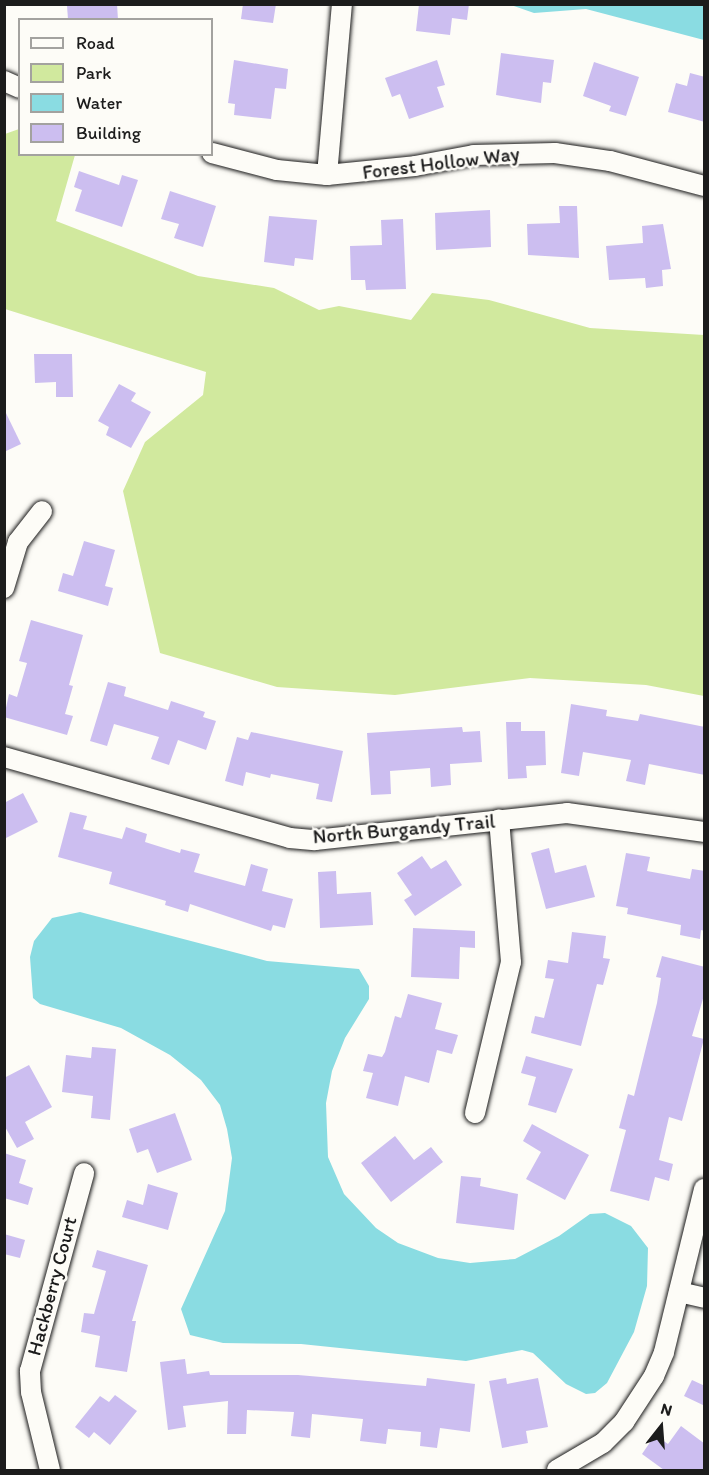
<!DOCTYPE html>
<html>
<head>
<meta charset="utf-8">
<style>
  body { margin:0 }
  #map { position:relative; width:709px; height:1475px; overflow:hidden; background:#fdfcf7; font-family:Itim,sans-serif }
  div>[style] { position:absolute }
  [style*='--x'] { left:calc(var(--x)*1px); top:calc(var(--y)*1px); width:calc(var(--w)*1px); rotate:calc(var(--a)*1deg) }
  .green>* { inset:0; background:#d1e99e }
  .water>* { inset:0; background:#8adce2 }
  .building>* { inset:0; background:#ccbef0 }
  .roads { filter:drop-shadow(0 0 2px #1c1c1c) drop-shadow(0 0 2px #1c1c1c) }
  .minor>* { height:20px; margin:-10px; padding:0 10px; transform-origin:10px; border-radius:10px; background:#fdfcf7 }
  span { translate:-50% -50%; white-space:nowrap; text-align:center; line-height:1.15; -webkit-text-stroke:5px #fdfcf7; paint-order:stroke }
  .street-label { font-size:20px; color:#1c1c1c }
  .frame { position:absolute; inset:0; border:6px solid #1c1c1c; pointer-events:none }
  .legend { position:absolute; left:18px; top:18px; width:195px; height:138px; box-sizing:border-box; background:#fdfcf7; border:2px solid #a3a29f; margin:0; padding:8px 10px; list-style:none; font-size:18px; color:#1c1c1c }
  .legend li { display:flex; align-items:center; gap:12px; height:30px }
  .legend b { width:30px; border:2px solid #a3a29f }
  .north { position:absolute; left:631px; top:1397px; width:60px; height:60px; -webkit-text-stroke:4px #fdfcf7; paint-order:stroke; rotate:17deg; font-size:16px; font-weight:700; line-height:24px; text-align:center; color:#1c1c1c }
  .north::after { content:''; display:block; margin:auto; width:21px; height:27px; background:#1c1c1c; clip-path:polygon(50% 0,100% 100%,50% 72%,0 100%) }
</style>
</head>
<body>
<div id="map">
  <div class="green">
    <i style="clip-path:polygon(19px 129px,20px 154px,75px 155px,56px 221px,198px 276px,274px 288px,319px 310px,339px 306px,411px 320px,432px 293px,489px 300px,590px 328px,704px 335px,704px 696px,646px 685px,530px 678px,395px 695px,277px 687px,160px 653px,123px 491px,145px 442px,203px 395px,206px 372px,5px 309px,5px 134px)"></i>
  </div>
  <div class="water">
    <i style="clip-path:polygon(511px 5px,704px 5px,704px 40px,586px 9px,534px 13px)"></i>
    <i style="clip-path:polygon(80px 912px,267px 961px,359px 969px,369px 986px,369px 999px,345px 1038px,332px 1071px,326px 1103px,328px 1157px,344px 1194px,376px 1228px,398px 1243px,438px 1258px,470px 1263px,515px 1259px,559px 1236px,590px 1214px,605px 1213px,631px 1226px,648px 1248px,647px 1286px,634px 1332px,607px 1383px,595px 1393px,586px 1394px,566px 1384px,533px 1353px,522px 1350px,466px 1361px,301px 1344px,223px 1343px,190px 1335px,181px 1309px,225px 1211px,232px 1158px,227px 1129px,220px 1105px,201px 1080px,170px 1055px,121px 1028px,40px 1004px,33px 998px,30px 957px,34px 941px,52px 918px)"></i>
  </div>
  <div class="building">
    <i style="clip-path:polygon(117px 4px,118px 20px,68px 20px,67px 5px)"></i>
    <i style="clip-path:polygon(243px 4px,276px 4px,273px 23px,241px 19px)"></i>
    <i style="clip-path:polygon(419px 4px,469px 4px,467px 20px,452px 18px,450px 35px,416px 31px)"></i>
    <i style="clip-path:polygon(501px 53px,554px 60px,551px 83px,543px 82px,541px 103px,496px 95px)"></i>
    <i style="clip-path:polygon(234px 60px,288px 69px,286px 89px,275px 88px,271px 119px,234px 115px,235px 104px,228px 103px)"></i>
    <i style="clip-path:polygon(437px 60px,445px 85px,437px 87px,444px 107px,409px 119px,400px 94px,392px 97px,385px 78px)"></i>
    <i style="clip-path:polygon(594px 62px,639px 77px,626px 116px,609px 111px,611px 106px,583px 96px)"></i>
    <i style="clip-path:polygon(690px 73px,705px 77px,705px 122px,668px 112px,676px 83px,687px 86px)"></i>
    <i style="clip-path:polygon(79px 171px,119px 185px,122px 175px,138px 180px,122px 227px,75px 211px,82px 190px,74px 187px)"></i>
    <i style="clip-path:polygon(170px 191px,216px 206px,203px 247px,174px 238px,179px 224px,161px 219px)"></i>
    <i style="clip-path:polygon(559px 206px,577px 206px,579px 258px,528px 255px,527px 224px,560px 223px)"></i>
    <i style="clip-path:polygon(490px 210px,491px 247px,436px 250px,435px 213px)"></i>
    <i style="clip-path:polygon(269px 216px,317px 220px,313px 260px,295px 258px,294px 266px,264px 262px)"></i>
    <i style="clip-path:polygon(403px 219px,406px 289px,366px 290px,365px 280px,351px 280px,350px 246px,382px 245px,381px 220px)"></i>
    <i style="clip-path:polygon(663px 224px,671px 269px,662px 270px,663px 286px,646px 288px,645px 278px,609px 280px,606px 246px,643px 243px,642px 226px)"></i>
    <i style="clip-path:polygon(34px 354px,72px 354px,73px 397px,56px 397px,56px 382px,35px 383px)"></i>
    <i style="clip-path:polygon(119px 384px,136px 393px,131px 401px,151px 412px,131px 448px,106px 435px,109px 427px,98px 421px)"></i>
    <i style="clip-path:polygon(4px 409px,21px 444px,4px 452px)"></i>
    <i style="clip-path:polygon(84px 541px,115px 550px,105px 586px,113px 588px,108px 606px,58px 591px,63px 573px,73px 576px)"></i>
    <i style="clip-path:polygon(31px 620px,83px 635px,69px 685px,73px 686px,65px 714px,73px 716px,67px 735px,4px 717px,9px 694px,17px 697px,27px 663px,19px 661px)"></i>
    <i style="clip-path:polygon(108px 682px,126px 687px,124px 696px,168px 710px,171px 701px,205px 712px,203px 717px,216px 721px,206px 750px,178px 740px,169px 765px,151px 759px,159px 737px,114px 724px,107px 746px,90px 741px)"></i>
    <i style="clip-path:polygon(571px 704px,607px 710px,606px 716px,638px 721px,640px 714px,705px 727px,705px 775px,649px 764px,645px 785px,626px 781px,631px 760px,583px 752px,579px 776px,561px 773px)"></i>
    <i style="clip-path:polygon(506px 722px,521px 722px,521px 731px,545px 731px,546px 765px,526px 766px,527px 778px,508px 779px)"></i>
    <i style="clip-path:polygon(462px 727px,463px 732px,480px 731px,482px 762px,450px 764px,451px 785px,431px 787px,430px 768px,390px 771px,391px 794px,371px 795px,367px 733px)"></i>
    <i style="clip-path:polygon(251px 732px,343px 751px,332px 802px,316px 799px,319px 784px,271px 774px,270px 778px,246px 772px,243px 786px,225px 781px,237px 737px,248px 740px)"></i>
    <i style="clip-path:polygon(23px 793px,38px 822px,4px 839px,4px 803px)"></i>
    <i style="clip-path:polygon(70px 812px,87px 816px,83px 829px,122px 839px,126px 827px,147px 834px,145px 842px,180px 853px,181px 849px,200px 854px,194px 872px,245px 886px,251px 864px,268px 869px,262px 891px,293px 899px,285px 928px,273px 925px,271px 931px,190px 904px,188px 912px,165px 905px,166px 901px,109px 884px,112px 872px,58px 857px)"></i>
    <i style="clip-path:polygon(549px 848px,555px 873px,586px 865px,595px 897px,546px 909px,531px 853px)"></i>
    <i style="clip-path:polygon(626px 853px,650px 857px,647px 871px,690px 879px,692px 869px,705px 871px,705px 931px,701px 930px,700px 939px,680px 935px,681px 925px,627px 914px,628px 908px,616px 906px)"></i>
    <i style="clip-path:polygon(422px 856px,431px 869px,446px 860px,462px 885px,415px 916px,404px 900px,412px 895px,397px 873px)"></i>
    <i style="clip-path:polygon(336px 871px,337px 894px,371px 892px,373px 925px,320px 928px,318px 872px)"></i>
    <i style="clip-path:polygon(413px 928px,475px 931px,475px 948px,460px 947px,459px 979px,411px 977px)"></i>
    <i style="clip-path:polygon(572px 932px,606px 936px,603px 958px,610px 959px,603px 985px,597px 984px,581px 1046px,531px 1033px,535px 1016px,544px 1018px,554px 979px,545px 978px,548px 960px,568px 963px)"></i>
    <i style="clip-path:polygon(662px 956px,705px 967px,705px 992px,692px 1036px,704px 1039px,682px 1121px,669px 1117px,659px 1160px,673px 1164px,669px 1181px,655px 1177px,649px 1201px,610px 1191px,626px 1130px,619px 1128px,628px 1094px,634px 1096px,657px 1003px,661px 978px,656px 977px)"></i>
    <i style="clip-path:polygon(408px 994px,442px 1003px,435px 1029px,458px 1035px,452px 1054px,437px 1050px,429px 1083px,405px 1076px,398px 1106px,366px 1098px,373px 1073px,363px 1071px,368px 1054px,382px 1057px,385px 1052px,395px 1016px,401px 1018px)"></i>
    <i style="clip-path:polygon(92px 1047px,116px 1049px,110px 1120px,91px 1118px,93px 1096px,62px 1092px,66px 1055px,91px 1058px)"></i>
    <i style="clip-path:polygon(526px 1056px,573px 1069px,556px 1113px,528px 1105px,536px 1077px,521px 1073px)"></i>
    <i style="clip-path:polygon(29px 1065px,52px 1107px,25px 1122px,34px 1139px,17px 1148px,4px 1125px,4px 1078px)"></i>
    <i style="clip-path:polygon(175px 1113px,192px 1160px,157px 1173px,148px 1149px,137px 1153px,129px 1129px)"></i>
    <i style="clip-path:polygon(532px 1124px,589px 1155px,565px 1200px,526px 1179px,541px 1152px,523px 1141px)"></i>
    <i style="clip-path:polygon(395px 1136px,414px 1160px,431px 1147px,443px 1162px,391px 1202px,361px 1163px)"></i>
    <i style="clip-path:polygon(4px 1153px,26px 1160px,19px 1183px,33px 1188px,28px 1205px,4px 1198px)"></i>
    <i style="clip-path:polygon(461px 1176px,481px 1178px,480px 1186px,518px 1194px,514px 1230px,456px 1223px)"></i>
    <i style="clip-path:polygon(148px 1184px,178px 1193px,168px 1230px,122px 1217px,127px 1200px,143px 1205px)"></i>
    <i style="clip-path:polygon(4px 1234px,25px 1240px,20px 1258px,4px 1254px)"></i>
    <i style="clip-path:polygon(97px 1250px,148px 1265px,132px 1321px,136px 1321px,127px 1372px,95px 1367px,100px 1336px,81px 1332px,84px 1313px,94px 1314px,106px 1271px,92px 1267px)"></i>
    <i style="clip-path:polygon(185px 1359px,187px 1374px,209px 1371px,210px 1375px,298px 1375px,426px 1386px,427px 1378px,475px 1384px,470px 1432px,440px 1428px,437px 1448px,420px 1446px,421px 1432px,388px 1429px,386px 1444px,360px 1441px,363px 1419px,312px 1414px,310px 1438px,291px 1436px,294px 1412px,247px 1410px,246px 1434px,227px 1434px,228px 1401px,183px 1406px,186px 1427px,168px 1430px,160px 1362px)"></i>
    <i style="clip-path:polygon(506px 1378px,507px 1384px,538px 1378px,548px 1427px,526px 1431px,528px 1443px,502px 1448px,489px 1381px)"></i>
    <i style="clip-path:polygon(692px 1380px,705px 1386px,705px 1406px,684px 1396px)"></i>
    <i style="clip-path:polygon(115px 1395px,137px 1411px,110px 1445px,94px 1432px,89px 1438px,75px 1427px,100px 1396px,109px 1402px)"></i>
    <i style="clip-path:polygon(681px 1426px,705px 1444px,705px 1470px,664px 1470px,642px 1454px,655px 1435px,668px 1444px)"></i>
  </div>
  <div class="roads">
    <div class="minor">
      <i style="--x:4;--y:81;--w:17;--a:24"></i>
      <i style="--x:212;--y:153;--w:67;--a:14.7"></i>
      <i style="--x:277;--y:170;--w:50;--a:5.7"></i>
      <i style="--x:327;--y:175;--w:88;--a:-5.8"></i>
      <i style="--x:415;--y:166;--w:60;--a:-10.6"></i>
      <i style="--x:474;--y:155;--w:81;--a:-1.4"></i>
      <i style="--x:555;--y:153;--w:56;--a:8.3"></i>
      <i style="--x:610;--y:161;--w:97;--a:14.9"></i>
      <i style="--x:327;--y:175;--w:172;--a:-85"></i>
      <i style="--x:4;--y:588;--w:48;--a:-73.1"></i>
      <i style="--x:18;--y:542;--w:39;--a:-52"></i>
      <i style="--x:4;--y:757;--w:297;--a:15.8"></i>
      <i style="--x:290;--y:838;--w:25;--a:5"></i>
      <i style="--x:315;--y:840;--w:253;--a:-6.1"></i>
      <i style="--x:567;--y:813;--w:138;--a:7.9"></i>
      <i style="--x:475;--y:1113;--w:155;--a:-76.6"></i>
      <i style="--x:511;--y:962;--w:143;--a:-94.8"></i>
      <i style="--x:679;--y:1292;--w:26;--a:13"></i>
      <i style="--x:50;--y:1470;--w:80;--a:-103.7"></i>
      <i style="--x:31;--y:1392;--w:21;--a:-93"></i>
      <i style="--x:30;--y:1371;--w:205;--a:-74.7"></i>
      <i style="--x:557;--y:1470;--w:53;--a:-30.4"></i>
      <i style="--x:603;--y:1443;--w:30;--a:-45"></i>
      <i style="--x:624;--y:1422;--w:55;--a:-56.9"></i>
      <i style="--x:654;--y:1376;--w:26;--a:-67"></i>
      <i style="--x:664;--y:1352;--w:168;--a:-76.2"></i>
    </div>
  </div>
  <div class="street-label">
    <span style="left:441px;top:163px;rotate:-7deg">Forest Hollow Way</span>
    <span style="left:404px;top:829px;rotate:-5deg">North Burgandy Trail</span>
    <span style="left:52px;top:1286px;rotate:-75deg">Hackberry Court</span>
  </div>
  <div class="frame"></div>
  <ul class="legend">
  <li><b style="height:8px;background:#fdfcf7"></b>Road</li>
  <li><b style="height:16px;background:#d1e99e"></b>Park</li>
  <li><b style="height:16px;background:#8adce2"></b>Water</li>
  <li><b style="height:16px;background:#ccbef0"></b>Building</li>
  </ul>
  <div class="north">N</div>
</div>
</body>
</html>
